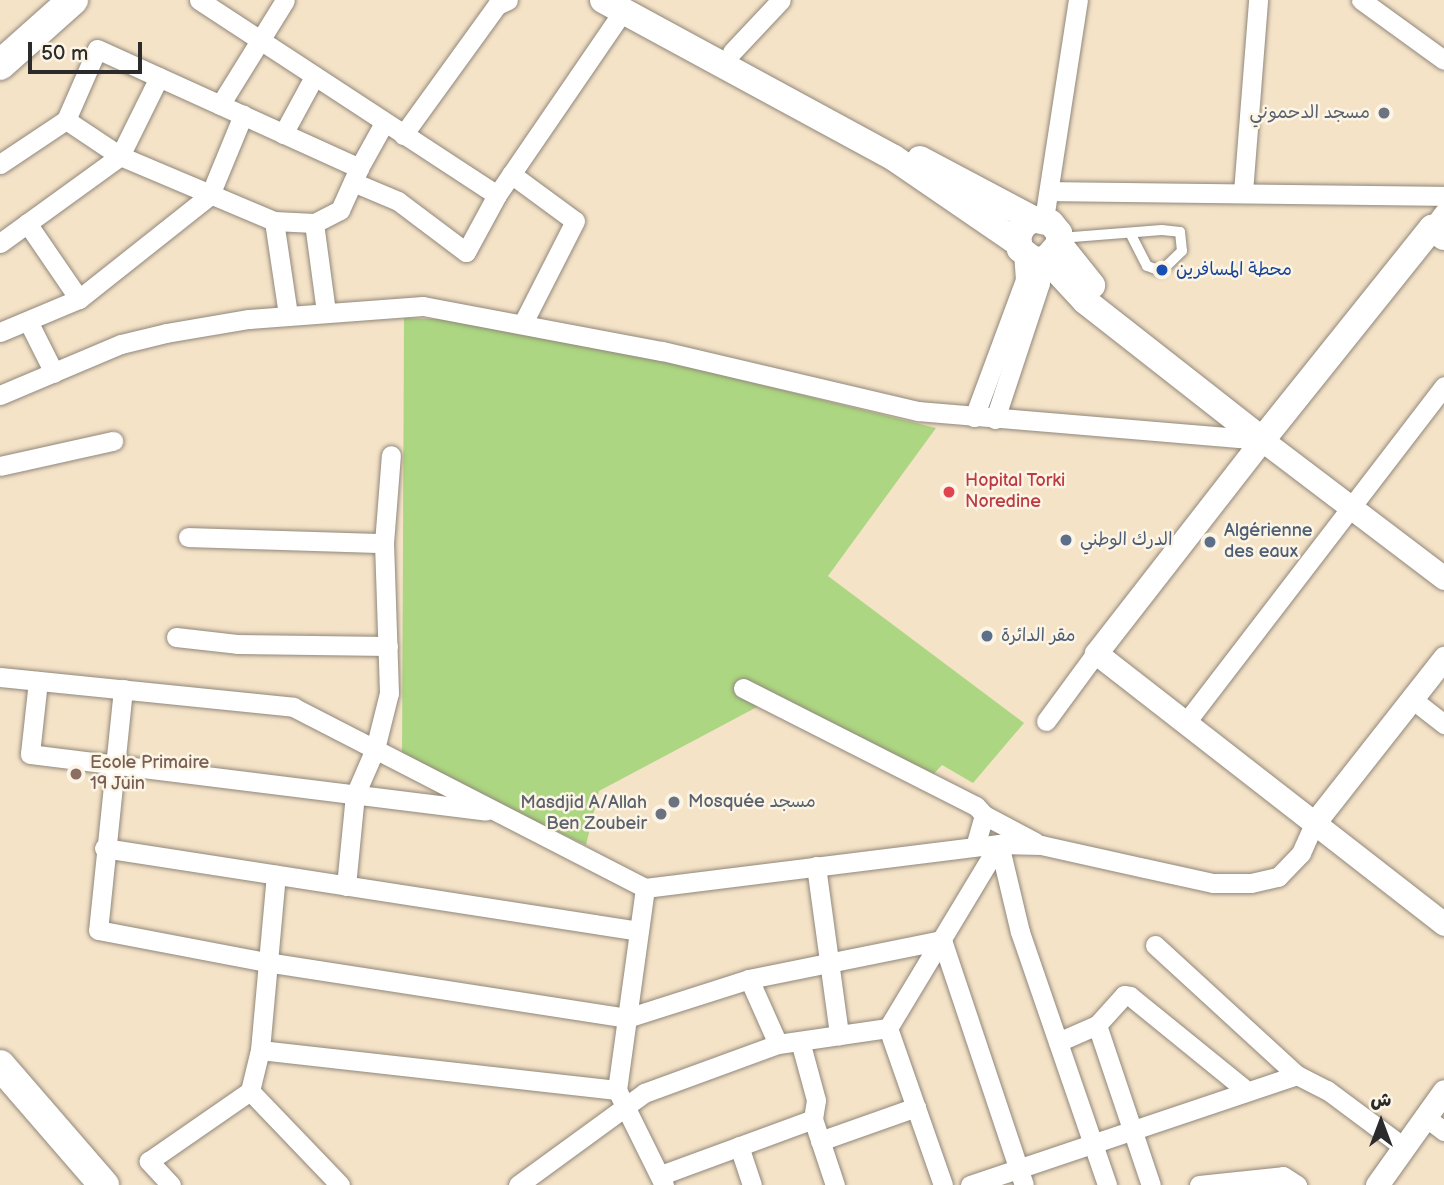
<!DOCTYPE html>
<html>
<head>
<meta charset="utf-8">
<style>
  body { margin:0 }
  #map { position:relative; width:1444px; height:1185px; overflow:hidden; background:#f5e3c8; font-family:"Balsamiq Sans","Playpen Sans Arabic",sans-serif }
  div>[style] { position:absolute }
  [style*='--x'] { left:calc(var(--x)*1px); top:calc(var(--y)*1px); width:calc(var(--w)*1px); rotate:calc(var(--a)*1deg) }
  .green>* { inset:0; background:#acd681 }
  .roads { filter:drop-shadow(0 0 2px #90877a) drop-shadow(0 0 2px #90877a) }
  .service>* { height:10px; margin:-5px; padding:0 5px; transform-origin:5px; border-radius:5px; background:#fff }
  .minor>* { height:19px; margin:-9.5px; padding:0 9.5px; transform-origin:9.5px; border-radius:9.5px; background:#fff }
  .tertiary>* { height:23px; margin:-11.5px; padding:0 11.5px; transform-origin:11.5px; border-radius:11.5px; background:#fff }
  .secondary>* { height:26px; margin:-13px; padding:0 13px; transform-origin:13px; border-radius:13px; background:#fff }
  .primary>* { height:30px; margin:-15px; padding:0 15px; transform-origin:15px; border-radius:15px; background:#fff }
  .dots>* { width:19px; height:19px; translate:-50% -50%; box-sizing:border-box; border:4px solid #fcf5e5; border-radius:50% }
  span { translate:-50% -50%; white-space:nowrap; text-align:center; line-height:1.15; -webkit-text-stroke:5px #fcf5e5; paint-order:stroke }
  .worship-label { font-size:18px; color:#5b616d }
  .right { translate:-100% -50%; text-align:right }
  .left { translate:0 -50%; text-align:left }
  .transit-label { font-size:18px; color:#164399 }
  .health-label { font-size:18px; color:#be3a42 }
  .service-label { font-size:18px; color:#4e5e75 }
  .education-label { font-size:18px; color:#785e54 }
  .north { position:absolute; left:1346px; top:1087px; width:70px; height:70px; -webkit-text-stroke:5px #fcf5e5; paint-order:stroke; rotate:0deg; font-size:19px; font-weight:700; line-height:28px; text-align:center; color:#2b2b2b }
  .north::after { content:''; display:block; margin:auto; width:24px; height:32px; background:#2b2b2b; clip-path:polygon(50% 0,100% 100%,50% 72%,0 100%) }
  .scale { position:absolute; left:28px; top:42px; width:114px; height:32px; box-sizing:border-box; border:4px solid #2b2b2b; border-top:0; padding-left:9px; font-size:21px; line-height:24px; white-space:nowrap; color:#2b2b2b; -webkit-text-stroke:5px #fcf5e5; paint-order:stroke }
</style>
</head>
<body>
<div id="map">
  <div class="green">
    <i style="clip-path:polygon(404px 318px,464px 320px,653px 358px,936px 428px,828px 576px,1024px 723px,973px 783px,942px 765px,928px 780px,776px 706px,757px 707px,599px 791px,586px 845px,402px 760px)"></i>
  </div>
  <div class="roads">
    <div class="service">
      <i style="--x:1060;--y:238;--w:102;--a:-4.5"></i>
      <i style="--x:1162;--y:230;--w:18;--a:6"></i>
      <i style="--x:1180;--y:232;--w:19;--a:84"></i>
      <i style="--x:1182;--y:251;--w:29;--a:136"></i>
      <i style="--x:1161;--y:271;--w:15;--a:-160"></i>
      <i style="--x:1147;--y:266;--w:34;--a:-117"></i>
    </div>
    <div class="minor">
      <i style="--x:199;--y:0;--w:356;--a:33.2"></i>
      <i style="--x:497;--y:195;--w:223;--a:-55.6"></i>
      <i style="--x:1361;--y:0;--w:102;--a:35.9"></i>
      <i style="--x:732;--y:52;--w:71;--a:-46.7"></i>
      <i style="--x:220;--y:105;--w:123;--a:-58.2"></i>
      <i style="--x:283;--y:134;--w:65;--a:-61.5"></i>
      <i style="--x:403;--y:135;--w:160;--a:-54.1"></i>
      <i style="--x:497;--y:5;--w:12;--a:-24"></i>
      <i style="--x:0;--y:164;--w:79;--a:-33.7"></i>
      <i style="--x:66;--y:120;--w:77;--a:-66.4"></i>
      <i style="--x:97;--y:49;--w:288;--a:24.4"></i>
      <i style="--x:359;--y:168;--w:46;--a:114.3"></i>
      <i style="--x:340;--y:210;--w:29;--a:153"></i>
      <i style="--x:314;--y:223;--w:40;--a:-177.1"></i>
      <i style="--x:274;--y:221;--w:167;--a:-157.1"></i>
      <i style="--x:120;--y:156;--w:65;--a:-146.3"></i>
      <i style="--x:359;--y:168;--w:51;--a:-60.9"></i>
      <i style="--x:511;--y:174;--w:79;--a:36.3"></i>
      <i style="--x:575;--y:221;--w:114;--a:117"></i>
      <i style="--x:353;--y:182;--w:49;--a:22.9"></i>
      <i style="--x:398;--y:201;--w:85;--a:36.9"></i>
      <i style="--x:466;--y:252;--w:65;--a:-61.5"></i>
      <i style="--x:1051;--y:191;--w:393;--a:0.7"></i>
      <i style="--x:1243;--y:192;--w:193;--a:-85.5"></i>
      <i style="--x:1044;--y:219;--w:222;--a:-81.2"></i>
      <i style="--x:274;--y:221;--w:95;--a:81.5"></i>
      <i style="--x:27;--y:223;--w:92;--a:55.6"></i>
      <i style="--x:314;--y:223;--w:90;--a:82.3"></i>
      <i style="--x:1432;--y:228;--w:20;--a:-53"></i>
      <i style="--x:0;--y:243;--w:148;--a:-35.9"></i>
      <i style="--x:120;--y:156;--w:88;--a:-63.7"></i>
      <i style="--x:28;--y:321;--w:58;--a:63.4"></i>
      <i style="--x:0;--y:332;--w:86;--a:-22.7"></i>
      <i style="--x:79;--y:299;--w:167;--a:-38.4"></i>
      <i style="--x:210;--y:195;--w:87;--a:-67.6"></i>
      <i style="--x:0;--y:395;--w:131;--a:-22.9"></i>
      <i style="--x:121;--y:344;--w:46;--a:-13.7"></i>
      <i style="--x:166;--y:333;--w:84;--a:-9.6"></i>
      <i style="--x:249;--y:319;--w:174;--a:-4.3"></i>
      <i style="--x:423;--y:306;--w:243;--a:10.7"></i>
      <i style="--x:662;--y:351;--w:263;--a:13.2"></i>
      <i style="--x:918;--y:411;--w:345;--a:4.8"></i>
      <i style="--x:974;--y:417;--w:146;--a:-69.6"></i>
      <i style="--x:1025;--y:280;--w:26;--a:-94"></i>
      <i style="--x:995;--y:419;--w:143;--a:-71.7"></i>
      <i style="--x:1040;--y:283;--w:23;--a:-90"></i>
      <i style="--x:0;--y:466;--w:116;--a:-12.5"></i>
      <i style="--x:188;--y:537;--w:196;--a:1.8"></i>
      <i style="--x:176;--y:637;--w:61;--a:6.5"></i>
      <i style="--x:237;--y:644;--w:151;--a:0.8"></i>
      <i style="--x:0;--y:677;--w:295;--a:5.8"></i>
      <i style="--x:293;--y:707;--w:396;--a:27.2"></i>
      <i style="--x:38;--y:681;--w:73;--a:96.3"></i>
      <i style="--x:30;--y:754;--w:459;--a:7.1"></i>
      <i style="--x:743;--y:688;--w:261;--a:26.9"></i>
      <i style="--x:976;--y:806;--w:12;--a:48"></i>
      <i style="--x:984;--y:815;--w:32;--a:106"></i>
      <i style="--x:123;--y:689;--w:242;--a:95.9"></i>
      <i style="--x:98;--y:930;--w:171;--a:10.8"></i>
      <i style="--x:266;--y:962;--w:365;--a:8.8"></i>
      <i style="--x:627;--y:1018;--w:128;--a:-17.7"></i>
      <i style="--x:749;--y:979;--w:197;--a:-11.4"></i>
      <i style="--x:942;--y:940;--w:258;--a:71.5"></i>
      <i style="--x:1412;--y:699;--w:41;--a:38"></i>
      <i style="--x:1046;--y:721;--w:84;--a:-53.7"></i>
      <i style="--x:1187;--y:721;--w:422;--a:-52.5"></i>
      <i style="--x:984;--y:815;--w:58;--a:27.9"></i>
      <i style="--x:104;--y:848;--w:541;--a:8.82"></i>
      <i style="--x:816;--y:866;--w:171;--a:82.2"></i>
      <i style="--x:346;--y:886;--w:91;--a:-84.4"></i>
      <i style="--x:355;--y:795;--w:50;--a:-66.5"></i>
      <i style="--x:375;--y:749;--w:58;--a:-76"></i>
      <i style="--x:389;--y:693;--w:150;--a:-91.9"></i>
      <i style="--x:384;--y:543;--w:88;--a:-85.5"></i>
      <i style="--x:1155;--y:945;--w:193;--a:42.5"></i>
      <i style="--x:1297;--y:1075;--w:34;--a:27"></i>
      <i style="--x:1327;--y:1090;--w:94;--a:36.7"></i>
      <i style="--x:749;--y:979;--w:71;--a:66"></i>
      <i style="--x:1097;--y:1025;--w:169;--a:71.4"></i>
      <i style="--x:800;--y:1041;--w:61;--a:74.8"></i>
      <i style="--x:816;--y:1100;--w:19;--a:99"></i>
      <i style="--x:1058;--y:1042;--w:43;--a:-23.6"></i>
      <i style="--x:1097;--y:1025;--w:40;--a:-48"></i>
      <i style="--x:1124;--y:995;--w:6;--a:9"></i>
      <i style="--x:1130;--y:996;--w:151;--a:39.1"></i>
      <i style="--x:260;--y:1050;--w:359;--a:6.4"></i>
      <i style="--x:250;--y:1091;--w:42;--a:-76.3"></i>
      <i style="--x:260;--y:1050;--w:176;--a:-84.8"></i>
      <i style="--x:1424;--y:1116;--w:25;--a:37"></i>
      <i style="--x:820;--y:1141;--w:102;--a:-19.5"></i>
      <i style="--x:739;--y:1146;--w:41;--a:71.6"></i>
      <i style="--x:661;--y:1175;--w:162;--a:-20.2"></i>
      <i style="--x:813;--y:1119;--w:70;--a:71.6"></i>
      <i style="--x:171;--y:1185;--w:33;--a:-133"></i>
      <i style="--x:149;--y:1161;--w:123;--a:-34.7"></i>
      <i style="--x:250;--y:1091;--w:130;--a:46.2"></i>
      <i style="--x:518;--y:1185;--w:156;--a:-36.1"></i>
      <i style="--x:644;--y:1093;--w:143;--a:-20.1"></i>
      <i style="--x:778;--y:1044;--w:111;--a:-8.3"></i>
      <i style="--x:664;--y:1185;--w:106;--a:-116.3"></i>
      <i style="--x:617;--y:1090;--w:204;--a:-82.1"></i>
      <i style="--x:645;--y:888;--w:357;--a:-7.1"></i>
      <i style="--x:999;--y:844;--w:42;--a:1.4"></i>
      <i style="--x:1041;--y:845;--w:176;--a:12.5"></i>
      <i style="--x:1213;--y:883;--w:38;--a:0"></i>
      <i style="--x:1251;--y:883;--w:28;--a:-13"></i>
      <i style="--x:1278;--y:877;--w:33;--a:-46"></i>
      <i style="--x:1301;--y:853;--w:34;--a:-66"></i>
      <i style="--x:943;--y:1185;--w:166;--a:-109.3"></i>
      <i style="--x:888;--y:1028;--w:215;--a:-58.9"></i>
      <i style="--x:999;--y:844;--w:90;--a:76.6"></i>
      <i style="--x:1020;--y:932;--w:268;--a:71"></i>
      <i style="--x:970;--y:1185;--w:345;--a:-18.6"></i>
      <i style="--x:1199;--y:1185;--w:84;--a:-6.1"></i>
      <i style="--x:1283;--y:1176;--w:17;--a:33"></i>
    </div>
    <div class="tertiary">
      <i style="--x:1444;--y:578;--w:228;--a:-142.8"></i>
      <i style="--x:1262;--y:440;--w:270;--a:127.9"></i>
      <i style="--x:1096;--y:653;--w:441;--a:37.9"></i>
      <i style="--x:1315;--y:822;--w:209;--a:-51.8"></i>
      <i style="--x:1377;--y:1185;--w:115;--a:-54.5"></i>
    </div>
    <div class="secondary">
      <i style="--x:603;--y:0;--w:331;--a:28.5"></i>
      <i style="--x:894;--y:158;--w:150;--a:34.4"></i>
      <i style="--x:920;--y:159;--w:128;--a:28"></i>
      <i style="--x:1059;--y:244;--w:20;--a:131"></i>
      <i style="--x:1046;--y:259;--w:12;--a:175"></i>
      <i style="--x:1034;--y:260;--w:18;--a:-142"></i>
      <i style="--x:1020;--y:249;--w:12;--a:-99"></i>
      <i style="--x:1018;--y:237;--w:12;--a:-66"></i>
      <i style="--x:1023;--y:226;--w:12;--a:-35"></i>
      <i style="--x:1033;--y:219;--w:18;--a:13"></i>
      <i style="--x:1051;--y:223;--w:13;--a:51"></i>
      <i style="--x:1059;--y:233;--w:11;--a:90"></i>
      <i style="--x:1059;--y:244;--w:53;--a:51.2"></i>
      <i style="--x:1046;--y:259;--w:57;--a:47.1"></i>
      <i style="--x:1085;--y:301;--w:225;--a:38.1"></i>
      <i style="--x:1262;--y:440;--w:272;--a:-51.3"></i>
      <i style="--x:1432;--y:228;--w:15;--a:37"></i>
    </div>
    <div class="primary">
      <i style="--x:0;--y:65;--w:98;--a:-41.7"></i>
      <i style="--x:0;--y:1065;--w:159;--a:49.1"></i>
    </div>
  </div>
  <div class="dots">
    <i style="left:1384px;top:113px;background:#6b7280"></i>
    <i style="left:1162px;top:270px;background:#1a4fb4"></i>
    <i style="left:949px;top:492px;background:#e0444e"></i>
    <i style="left:1066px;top:540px;background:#5c6f8a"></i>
    <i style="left:1210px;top:542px;background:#5c6f8a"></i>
    <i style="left:987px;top:636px;background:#5c6f8a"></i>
    <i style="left:76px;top:774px;background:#8d6e63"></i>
    <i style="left:674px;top:802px;background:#6b7280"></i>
    <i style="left:661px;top:814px;background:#6b7280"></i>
  </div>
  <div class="worship-label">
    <span class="right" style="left:1370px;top:113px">مسجد الدحموني</span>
    <span class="left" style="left:688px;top:802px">Mosquée مسجد</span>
    <span class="right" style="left:647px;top:814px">Masdjid A/Allah<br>Ben Zoubeir</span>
  </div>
  <div class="transit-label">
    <span class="left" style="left:1176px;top:270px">محطة المسافرين</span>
  </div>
  <div class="health-label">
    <span class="left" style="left:965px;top:492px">Hopital Torki<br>Noredine</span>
  </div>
  <div class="service-label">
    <span class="left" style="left:1224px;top:542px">Algérienne<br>des eaux</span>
    <span class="left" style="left:1080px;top:540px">الدرك الوطني</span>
    <span class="left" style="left:1001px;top:636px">مقر الدائرة</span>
  </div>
  <div class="education-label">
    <span class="left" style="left:90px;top:774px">Ecole Primaire<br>19 Juin</span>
  </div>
  <div class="north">ش</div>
  <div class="scale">50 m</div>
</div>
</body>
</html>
